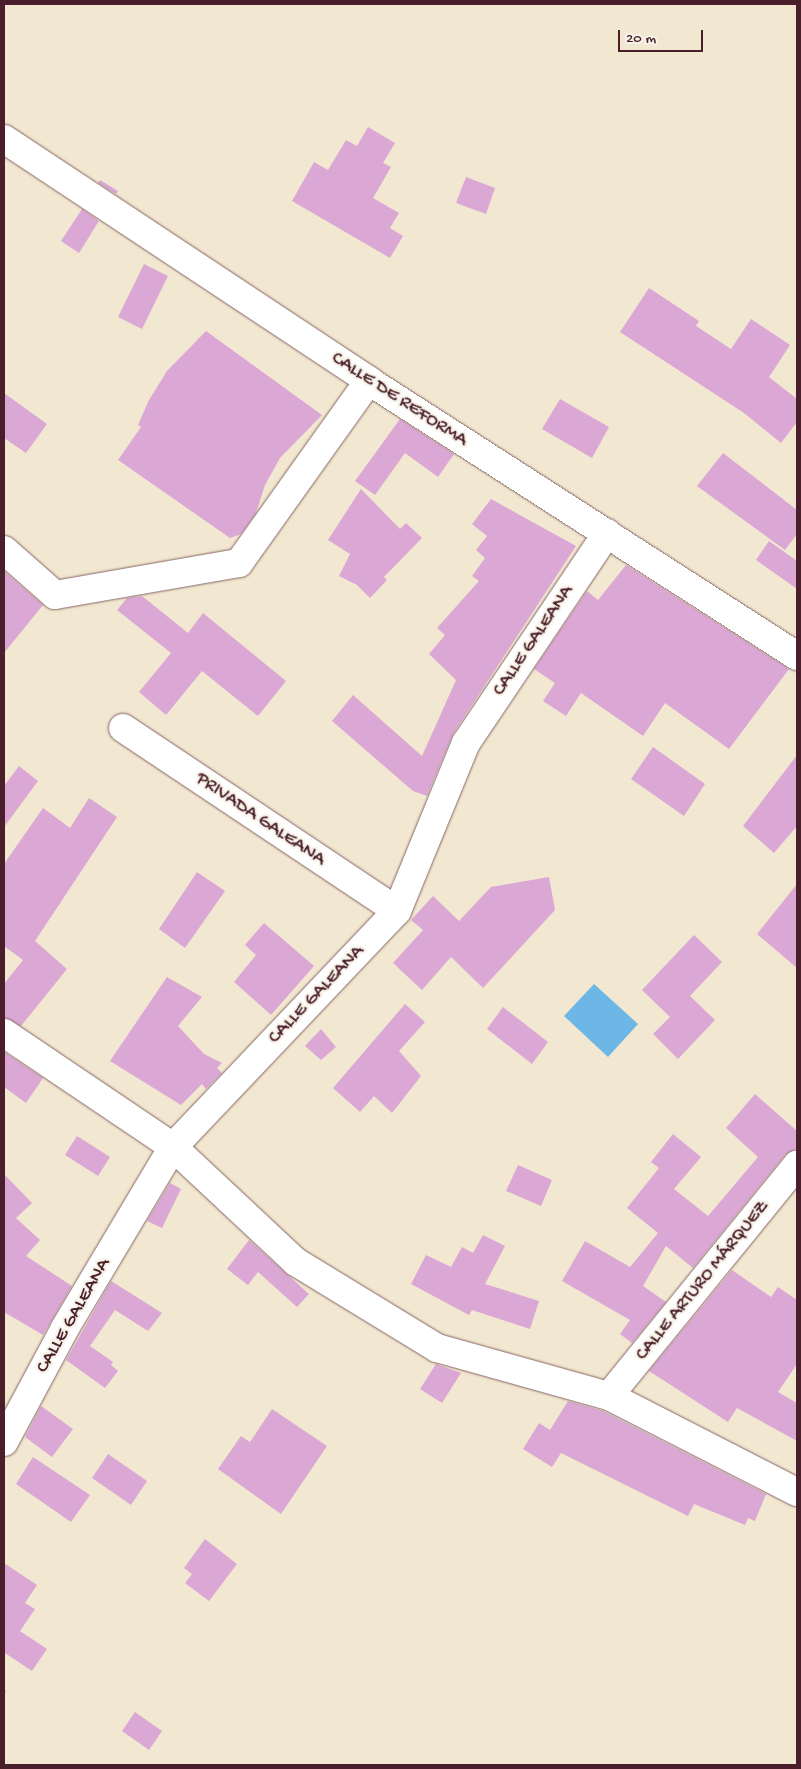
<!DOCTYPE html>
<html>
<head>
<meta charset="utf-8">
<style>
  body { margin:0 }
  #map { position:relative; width:801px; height:1769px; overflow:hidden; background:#f2e7d0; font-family:"Gochi Hand",sans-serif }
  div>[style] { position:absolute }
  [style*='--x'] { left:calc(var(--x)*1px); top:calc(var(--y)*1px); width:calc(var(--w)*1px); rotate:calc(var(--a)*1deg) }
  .water>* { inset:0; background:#6db7e6 }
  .building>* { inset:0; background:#dba8d5 }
  .path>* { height:3px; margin-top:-1.5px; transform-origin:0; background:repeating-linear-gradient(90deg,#856565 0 4px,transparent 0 8px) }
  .roads { filter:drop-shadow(0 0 1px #856565) drop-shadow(0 0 1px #856565) }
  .minor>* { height:28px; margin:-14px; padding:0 14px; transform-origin:14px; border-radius:14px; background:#fff }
  .major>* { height:28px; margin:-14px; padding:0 14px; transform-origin:14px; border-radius:14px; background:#fff }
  span { translate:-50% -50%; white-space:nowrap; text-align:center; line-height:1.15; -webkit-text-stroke:4.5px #f7f3e8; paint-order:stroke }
  .street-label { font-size:19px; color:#4a1f2b }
  .frame { position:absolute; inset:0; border:5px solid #4a1f2b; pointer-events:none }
  .scale { position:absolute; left:618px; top:30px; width:85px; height:22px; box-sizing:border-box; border:2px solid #4a1f2b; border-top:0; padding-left:6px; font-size:15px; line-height:18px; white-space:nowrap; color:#4a1f2b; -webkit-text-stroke:4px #f7f3e8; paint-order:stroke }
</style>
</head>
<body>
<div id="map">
  <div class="water">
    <i style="clip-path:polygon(594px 984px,638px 1024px,608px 1057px,564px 1016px)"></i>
  </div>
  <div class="building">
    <i style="clip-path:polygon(368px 127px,395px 143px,383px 163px,391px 167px,373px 198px,399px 213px,390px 228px,403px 236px,390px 258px,292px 201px,314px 162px,328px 170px,346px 140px,357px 146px)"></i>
    <i style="clip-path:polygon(466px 177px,495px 188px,486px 214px,456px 203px)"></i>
    <i style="clip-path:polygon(100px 180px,118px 191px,116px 194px,98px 183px)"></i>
    <i style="clip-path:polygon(82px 209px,99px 221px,79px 253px,61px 241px)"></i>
    <i style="clip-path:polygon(144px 264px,168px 276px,142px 329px,118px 317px)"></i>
    <i style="clip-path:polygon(649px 288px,699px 321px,696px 326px,731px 349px,751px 319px,790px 345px,769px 377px,797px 399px,797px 422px,781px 443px,744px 413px,620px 332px)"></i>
    <i style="clip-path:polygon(206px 331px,322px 415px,280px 458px,265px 485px,256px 513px,241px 534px,230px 538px,118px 460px,141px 427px,138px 425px,149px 400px,167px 371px)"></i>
    <i style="clip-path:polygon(4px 393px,47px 424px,26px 453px,4px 438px)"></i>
    <i style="clip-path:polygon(560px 399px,609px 427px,592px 458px,542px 429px)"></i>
    <i style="clip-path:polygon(400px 419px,454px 454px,438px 477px,405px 453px,375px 495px,355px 481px)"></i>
    <i style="clip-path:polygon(723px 453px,797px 510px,797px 534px,785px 550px,697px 486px)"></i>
    <i style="clip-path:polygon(361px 489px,400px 529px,406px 523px,422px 538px,384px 577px,387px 580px,370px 598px,357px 585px,339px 576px,350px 554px,328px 540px)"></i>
    <i style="clip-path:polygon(491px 499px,576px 546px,453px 734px,427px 796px,413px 791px,332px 721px,353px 695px,422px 756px,456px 680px,429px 654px,445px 635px,437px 628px,479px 581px,472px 576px,485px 558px,476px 550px,487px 536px,472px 524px)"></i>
    <i style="clip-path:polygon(769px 541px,797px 561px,797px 589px,756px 560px)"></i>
    <i style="clip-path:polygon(626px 565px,789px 669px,729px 749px,665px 703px,643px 736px,581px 693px,566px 716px,543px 701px,555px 683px,534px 669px,587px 591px,598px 600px)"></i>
    <i style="clip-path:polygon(4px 571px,43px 605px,4px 653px)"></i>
    <i style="clip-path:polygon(142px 596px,188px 633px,203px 613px,286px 681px,258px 716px,202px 671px,166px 715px,139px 692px,171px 653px,117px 610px,127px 598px)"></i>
    <i style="clip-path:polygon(653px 747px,705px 784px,684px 816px,631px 779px)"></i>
    <i style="clip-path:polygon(797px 755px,797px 826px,774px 853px,743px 826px)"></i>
    <i style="clip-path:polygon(19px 766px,38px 781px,4px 827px,4px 786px)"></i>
    <i style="clip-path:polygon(89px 798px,117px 817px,35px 941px,67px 969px,21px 1026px,4px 1018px,4px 984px,23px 960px,4px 946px,4px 864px,43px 808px,70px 828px)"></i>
    <i style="clip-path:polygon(197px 872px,225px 891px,185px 948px,159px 929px)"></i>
    <i style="clip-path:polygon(549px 877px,555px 910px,483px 988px,451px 957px,422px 990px,393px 963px,423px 930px,411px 920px,433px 896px,459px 921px,491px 887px)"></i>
    <i style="clip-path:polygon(797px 884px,797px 968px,757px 934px)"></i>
    <i style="clip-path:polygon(264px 923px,314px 966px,271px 1015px,234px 982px,256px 955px,245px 945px)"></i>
    <i style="clip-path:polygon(694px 935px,722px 962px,690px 996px,715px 1020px,678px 1059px,653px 1034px,670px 1017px,642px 990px)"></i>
    <i style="clip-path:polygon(167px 977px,202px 997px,178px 1026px,204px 1054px,222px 1063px,217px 1068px,222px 1073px,206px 1089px,202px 1084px,181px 1105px,110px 1061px)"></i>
    <i style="clip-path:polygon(405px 1004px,425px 1022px,399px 1051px,421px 1076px,392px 1113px,374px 1096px,360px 1112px,333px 1088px)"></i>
    <i style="clip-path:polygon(503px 1007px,548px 1042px,532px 1064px,487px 1029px)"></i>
    <i style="clip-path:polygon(321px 1029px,336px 1047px,321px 1060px,305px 1046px)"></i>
    <i style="clip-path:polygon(4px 1052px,43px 1078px,26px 1103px,4px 1087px)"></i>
    <i style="clip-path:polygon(755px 1094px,797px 1131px,797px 1148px,785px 1155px,693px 1268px,666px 1246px,643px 1286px,666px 1302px,632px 1343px,620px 1334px,630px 1320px,562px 1281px,585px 1241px,630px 1267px,658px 1233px,627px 1208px,659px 1168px,651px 1162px,673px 1134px,701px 1157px,674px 1189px,708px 1216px,758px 1157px,726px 1128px)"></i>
    <i style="clip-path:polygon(77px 1136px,110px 1157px,98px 1176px,65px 1155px)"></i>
    <i style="clip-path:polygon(518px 1165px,552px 1180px,541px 1206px,506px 1191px)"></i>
    <i style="clip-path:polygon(4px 1174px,32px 1203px,16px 1218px,40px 1240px,26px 1256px,72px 1286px,43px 1335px,4px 1312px)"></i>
    <i style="clip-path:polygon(170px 1183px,181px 1189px,162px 1228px,147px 1221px)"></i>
    <i style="clip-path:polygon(483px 1235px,505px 1246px,485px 1284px,539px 1301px,530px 1329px,472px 1310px,469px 1315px,411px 1284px,426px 1255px,451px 1267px,462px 1247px,473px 1253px)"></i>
    <i style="clip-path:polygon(249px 1240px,309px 1294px,297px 1307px,258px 1272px,248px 1285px,227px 1269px)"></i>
    <i style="clip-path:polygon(732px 1270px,771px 1297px,778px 1287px,797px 1300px,797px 1364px,778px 1392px,797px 1403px,797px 1441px,737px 1408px,728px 1422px,649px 1371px)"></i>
    <i style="clip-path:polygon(111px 1281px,162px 1313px,148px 1331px,115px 1310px,90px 1346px,113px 1362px,111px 1365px,118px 1371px,105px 1388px,66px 1360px)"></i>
    <i style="clip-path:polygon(436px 1364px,461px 1373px,442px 1403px,420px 1389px)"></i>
    <i style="clip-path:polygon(568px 1401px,603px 1411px,766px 1494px,755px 1521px,748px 1518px,745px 1525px,694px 1504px,688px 1516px,561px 1453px,552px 1467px,523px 1449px,539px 1423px,550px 1430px)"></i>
    <i style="clip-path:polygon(41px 1406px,73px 1429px,52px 1457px,25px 1437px)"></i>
    <i style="clip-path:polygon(272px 1409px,327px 1446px,281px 1514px,218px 1469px,241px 1436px,250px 1442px)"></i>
    <i style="clip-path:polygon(108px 1454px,147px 1481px,131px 1505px,92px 1478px)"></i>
    <i style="clip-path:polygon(33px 1457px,90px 1495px,71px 1522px,16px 1484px)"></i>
    <i style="clip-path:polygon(205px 1539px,237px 1564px,209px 1601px,185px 1583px,192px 1574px,184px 1568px)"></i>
    <i style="clip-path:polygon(4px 1563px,37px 1585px,25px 1603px,35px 1609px,20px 1631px,47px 1649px,32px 1671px,5px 1653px,4px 1656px)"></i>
    <i style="clip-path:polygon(135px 1712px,162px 1731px,149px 1750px,122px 1731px)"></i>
  </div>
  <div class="path">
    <i style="--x:4;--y:1691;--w:1;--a:45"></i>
  </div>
  <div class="roads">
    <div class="minor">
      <i style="--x:4;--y:550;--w:68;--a:41.4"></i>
      <i style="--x:55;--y:595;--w:187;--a:-9.9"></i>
      <i style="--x:239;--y:563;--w:224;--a:-54.5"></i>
      <i style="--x:123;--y:728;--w:329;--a:33.7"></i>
      <i style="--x:4;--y:1033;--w:204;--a:34"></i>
      <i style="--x:173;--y:1147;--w:168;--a:43.1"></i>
      <i style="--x:296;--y:1262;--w:165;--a:31.4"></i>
      <i style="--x:437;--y:1348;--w:179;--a:15.6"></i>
      <i style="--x:609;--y:1396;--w:211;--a:27.1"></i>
      <i style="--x:609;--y:1396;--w:298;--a:-50.9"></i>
      <i style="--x:4;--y:1442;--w:129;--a:-61.8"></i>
      <i style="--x:65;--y:1328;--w:211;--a:-59.2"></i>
      <i style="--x:173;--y:1147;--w:325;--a:-46.5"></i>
      <i style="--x:397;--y:911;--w:182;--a:-67.7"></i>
      <i style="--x:466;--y:743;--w:253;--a:-56.1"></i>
    </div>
    <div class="major">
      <i style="--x:4;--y:139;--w:438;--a:33.5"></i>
      <i style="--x:369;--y:381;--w:509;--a:32.72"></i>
    </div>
  </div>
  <div class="street-label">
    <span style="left:399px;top:400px;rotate:33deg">CALLE DE REFORMA</span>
    <span style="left:534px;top:641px;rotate:-56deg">CALLE GALEANA</span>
    <span style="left:260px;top:820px;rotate:34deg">PRIVADA GALEANA</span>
    <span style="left:317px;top:995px;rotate:-46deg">CALLE GALEANA</span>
    <span style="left:703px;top:1281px;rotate:-51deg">CALLE ARTURO MÁRQUEZ</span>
    <span style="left:74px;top:1316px;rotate:-60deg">CALLE GALEANA</span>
  </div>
  <div class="frame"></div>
  <div class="scale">20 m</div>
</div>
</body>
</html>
